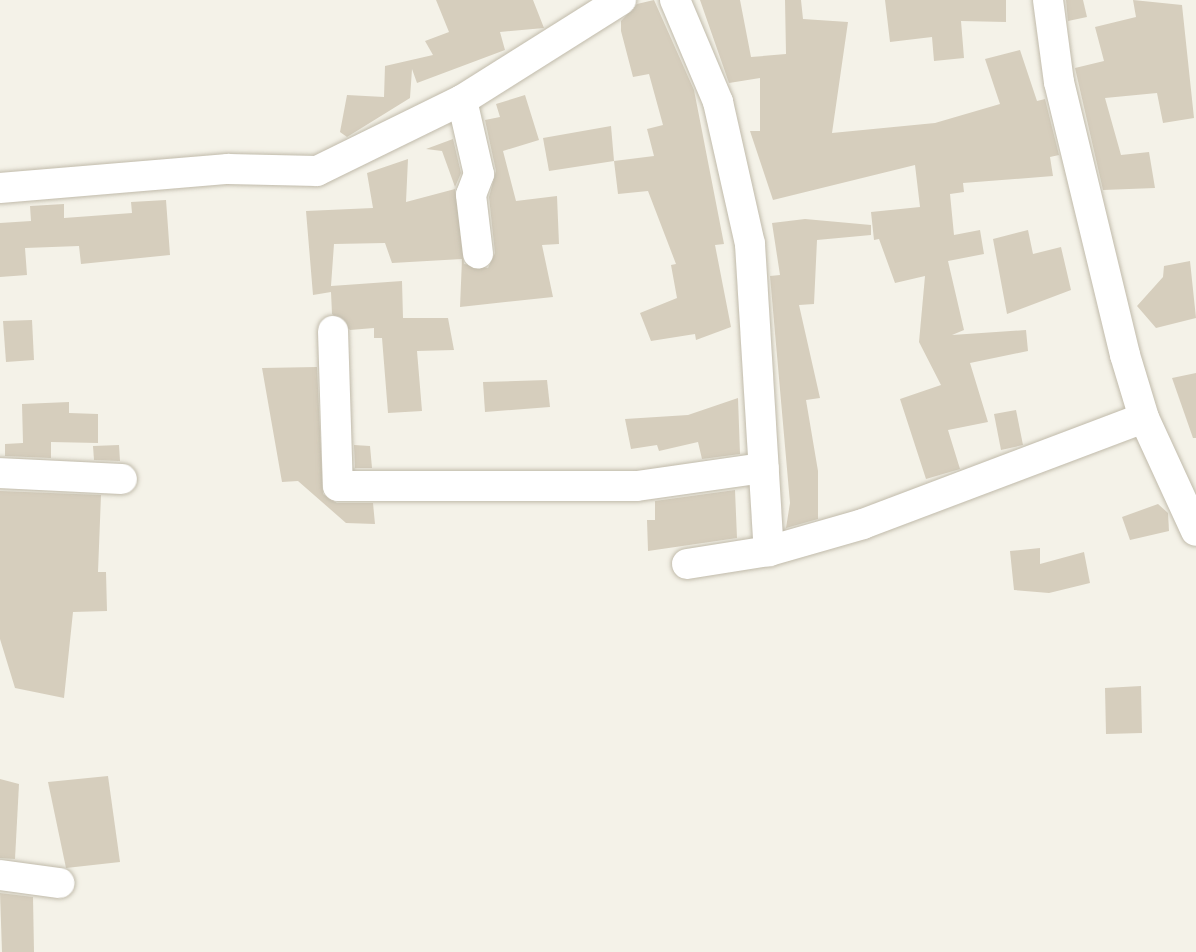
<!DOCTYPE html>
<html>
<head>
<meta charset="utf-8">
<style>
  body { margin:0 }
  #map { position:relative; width:1196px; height:952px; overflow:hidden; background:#f4f2e8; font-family:"Varela Round",sans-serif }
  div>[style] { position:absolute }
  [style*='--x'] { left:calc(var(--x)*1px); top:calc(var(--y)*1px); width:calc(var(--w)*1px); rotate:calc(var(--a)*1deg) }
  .building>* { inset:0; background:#d6cebd }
  .roads { filter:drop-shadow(0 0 2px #c0baaa) drop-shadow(0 0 2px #c0baaa) }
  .minor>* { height:30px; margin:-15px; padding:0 15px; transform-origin:15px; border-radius:15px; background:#fff }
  span { translate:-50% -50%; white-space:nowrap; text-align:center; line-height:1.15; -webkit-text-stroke:5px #fff; paint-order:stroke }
</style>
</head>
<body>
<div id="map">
  <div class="building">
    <i style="clip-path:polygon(436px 0,533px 0,544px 28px,500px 32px,505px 50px,417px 83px,412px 69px,410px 98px,347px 137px,340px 132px,347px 95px,384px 97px,385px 66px,433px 55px,425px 41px,449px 32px)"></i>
    <i style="clip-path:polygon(654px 0,694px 90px,724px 244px,715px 245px,731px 327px,696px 340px,695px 334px,651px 341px,640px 313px,677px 298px,671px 265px,676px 264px,648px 191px,618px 194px,614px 161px,654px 156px,647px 129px,663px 125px,649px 74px,633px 77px,621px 31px,621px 21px,637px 4px)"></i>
    <i style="clip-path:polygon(700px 0,740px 0,751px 57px,786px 54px,785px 0,801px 0,803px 19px,848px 22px,832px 133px,935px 123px,1000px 104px,985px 59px,1020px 50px,1037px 101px,1045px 99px,1059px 155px,1050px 157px,1053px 176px,963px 183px,964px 192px,950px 194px,954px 235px,980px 230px,984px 254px,948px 261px,964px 330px,952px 335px,1026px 330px,1028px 351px,970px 363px,988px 422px,948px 430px,960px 469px,926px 479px,900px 399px,941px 385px,919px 342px,925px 276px,895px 283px,879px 239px,874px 240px,871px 212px,920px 207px,915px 165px,773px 200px,750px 131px,760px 131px,760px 78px,729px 83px)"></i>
    <i style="clip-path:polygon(885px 0,1006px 0,1006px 22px,961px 21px,964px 58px,934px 61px,932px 37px,890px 42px)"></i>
    <i style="clip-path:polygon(1066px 0,1083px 0,1087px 17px,1068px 21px)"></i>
    <i style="clip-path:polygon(1133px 0,1182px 5px,1194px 118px,1163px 123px,1157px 93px,1105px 98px,1121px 155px,1149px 152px,1155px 188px,1103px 190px,1075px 68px,1104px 61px,1095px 27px,1136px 17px)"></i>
    <i style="clip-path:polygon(525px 95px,539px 140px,503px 151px,516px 201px,557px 196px,559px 244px,542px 245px,553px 297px,460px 307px,462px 259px,392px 263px,385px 243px,334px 244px,331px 286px,402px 281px,403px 318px,448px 318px,454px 350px,417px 351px,422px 411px,388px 413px,382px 338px,374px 338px,374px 328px,350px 330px,332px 314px,331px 292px,313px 295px,306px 211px,373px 208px,367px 173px,408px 159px,406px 202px,455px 189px,464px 264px,488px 268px,495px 253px,489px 197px,496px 171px,485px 120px,500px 117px,496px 104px)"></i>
    <i style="clip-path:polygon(611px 126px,614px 161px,549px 171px,543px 138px)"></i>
    <i style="clip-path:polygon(453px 139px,461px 173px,455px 187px,442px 151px,426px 149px)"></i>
    <i style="clip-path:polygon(166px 200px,170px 255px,81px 264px,79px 246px,25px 248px,27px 275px,0 277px,0 223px,31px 221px,30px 206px,64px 204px,64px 218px,132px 213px,131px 202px)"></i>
    <i style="clip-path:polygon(805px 219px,871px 225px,871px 235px,817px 240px,814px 304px,799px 305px,820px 398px,806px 400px,818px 471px,818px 519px,786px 528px,790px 503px,770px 276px,780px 275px,772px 223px)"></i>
    <i style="clip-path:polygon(1028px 230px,1033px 254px,1061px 247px,1071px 290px,1007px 314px,993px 239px)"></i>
    <i style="clip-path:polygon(1190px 261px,1196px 318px,1156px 328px,1137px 306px,1163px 277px,1164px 266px)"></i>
    <i style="clip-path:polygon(32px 320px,34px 360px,6px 362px,3px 321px)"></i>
    <i style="clip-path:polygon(317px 367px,323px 494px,337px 503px,373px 503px,375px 524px,346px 523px,298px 481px,282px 482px,262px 368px)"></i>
    <i style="clip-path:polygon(1196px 373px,1196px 438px,1193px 438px,1172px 378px)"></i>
    <i style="clip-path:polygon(547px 380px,550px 407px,485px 412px,483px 382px)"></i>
    <i style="clip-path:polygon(738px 398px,740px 454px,702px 459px,698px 442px,659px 451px,657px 445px,631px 449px,625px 419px,688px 415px)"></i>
    <i style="clip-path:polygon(69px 402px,69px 413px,98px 414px,98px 443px,51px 442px,51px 458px,5px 456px,5px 444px,23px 443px,22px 404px)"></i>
    <i style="clip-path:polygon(1016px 410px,1023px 445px,1001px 450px,994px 414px)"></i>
    <i style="clip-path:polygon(119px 445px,120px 461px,94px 460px,93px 446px)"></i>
    <i style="clip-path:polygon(354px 445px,370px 446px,372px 468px,355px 468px)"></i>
    <i style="clip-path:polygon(735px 490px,737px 538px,648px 551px,647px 520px,655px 520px,655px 501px)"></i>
    <i style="clip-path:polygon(0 491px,101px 495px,98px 572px,106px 572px,107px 611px,73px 612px,64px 698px,15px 688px,0 639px)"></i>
    <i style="clip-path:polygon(1158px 504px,1168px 513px,1169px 531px,1130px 540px,1122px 517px)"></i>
    <i style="clip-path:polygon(1040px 548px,1040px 564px,1084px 552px,1090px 583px,1049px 593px,1014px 590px,1010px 551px)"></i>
    <i style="clip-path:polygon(1141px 686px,1142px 733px,1106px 734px,1105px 688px)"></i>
    <i style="clip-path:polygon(108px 776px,120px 862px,66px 868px,48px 782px)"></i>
    <i style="clip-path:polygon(0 779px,19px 784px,15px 859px,0 858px)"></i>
    <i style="clip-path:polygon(0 893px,33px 897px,34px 952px,2px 952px)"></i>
  </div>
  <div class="roads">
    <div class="minor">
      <i style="--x:675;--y:0;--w:111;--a:67.1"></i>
      <i style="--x:718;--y:102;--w:146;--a:77.3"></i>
      <i style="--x:750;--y:244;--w:308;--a:86.5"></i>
      <i style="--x:1048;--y:0;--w:83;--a:82.4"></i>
      <i style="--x:1059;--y:82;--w:281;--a:76.4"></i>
      <i style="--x:1125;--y:355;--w:66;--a:73.2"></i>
      <i style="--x:1144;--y:418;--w:124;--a:65.3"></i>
      <i style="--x:462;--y:100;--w:76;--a:77.1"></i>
      <i style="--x:479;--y:174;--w:22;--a:111"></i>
      <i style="--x:471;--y:195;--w:59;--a:83.2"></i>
      <i style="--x:0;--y:188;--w:229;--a:-4.8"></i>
      <i style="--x:228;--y:169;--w:89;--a:1.3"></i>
      <i style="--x:317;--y:171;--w:161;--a:-26.1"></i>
      <i style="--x:462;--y:100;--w:188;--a:-32.2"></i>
      <i style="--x:333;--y:331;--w:155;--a:88.2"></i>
      <i style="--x:338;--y:486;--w:299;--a:0"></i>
      <i style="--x:637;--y:486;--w:128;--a:-8.1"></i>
      <i style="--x:0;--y:473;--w:122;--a:2.8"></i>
      <i style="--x:687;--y:564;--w:83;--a:-9"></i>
      <i style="--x:769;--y:551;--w:98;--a:-16"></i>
      <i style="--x:863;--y:524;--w:300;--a:-20.7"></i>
      <i style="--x:0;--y:875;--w:60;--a:7.7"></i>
    </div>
  </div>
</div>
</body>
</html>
